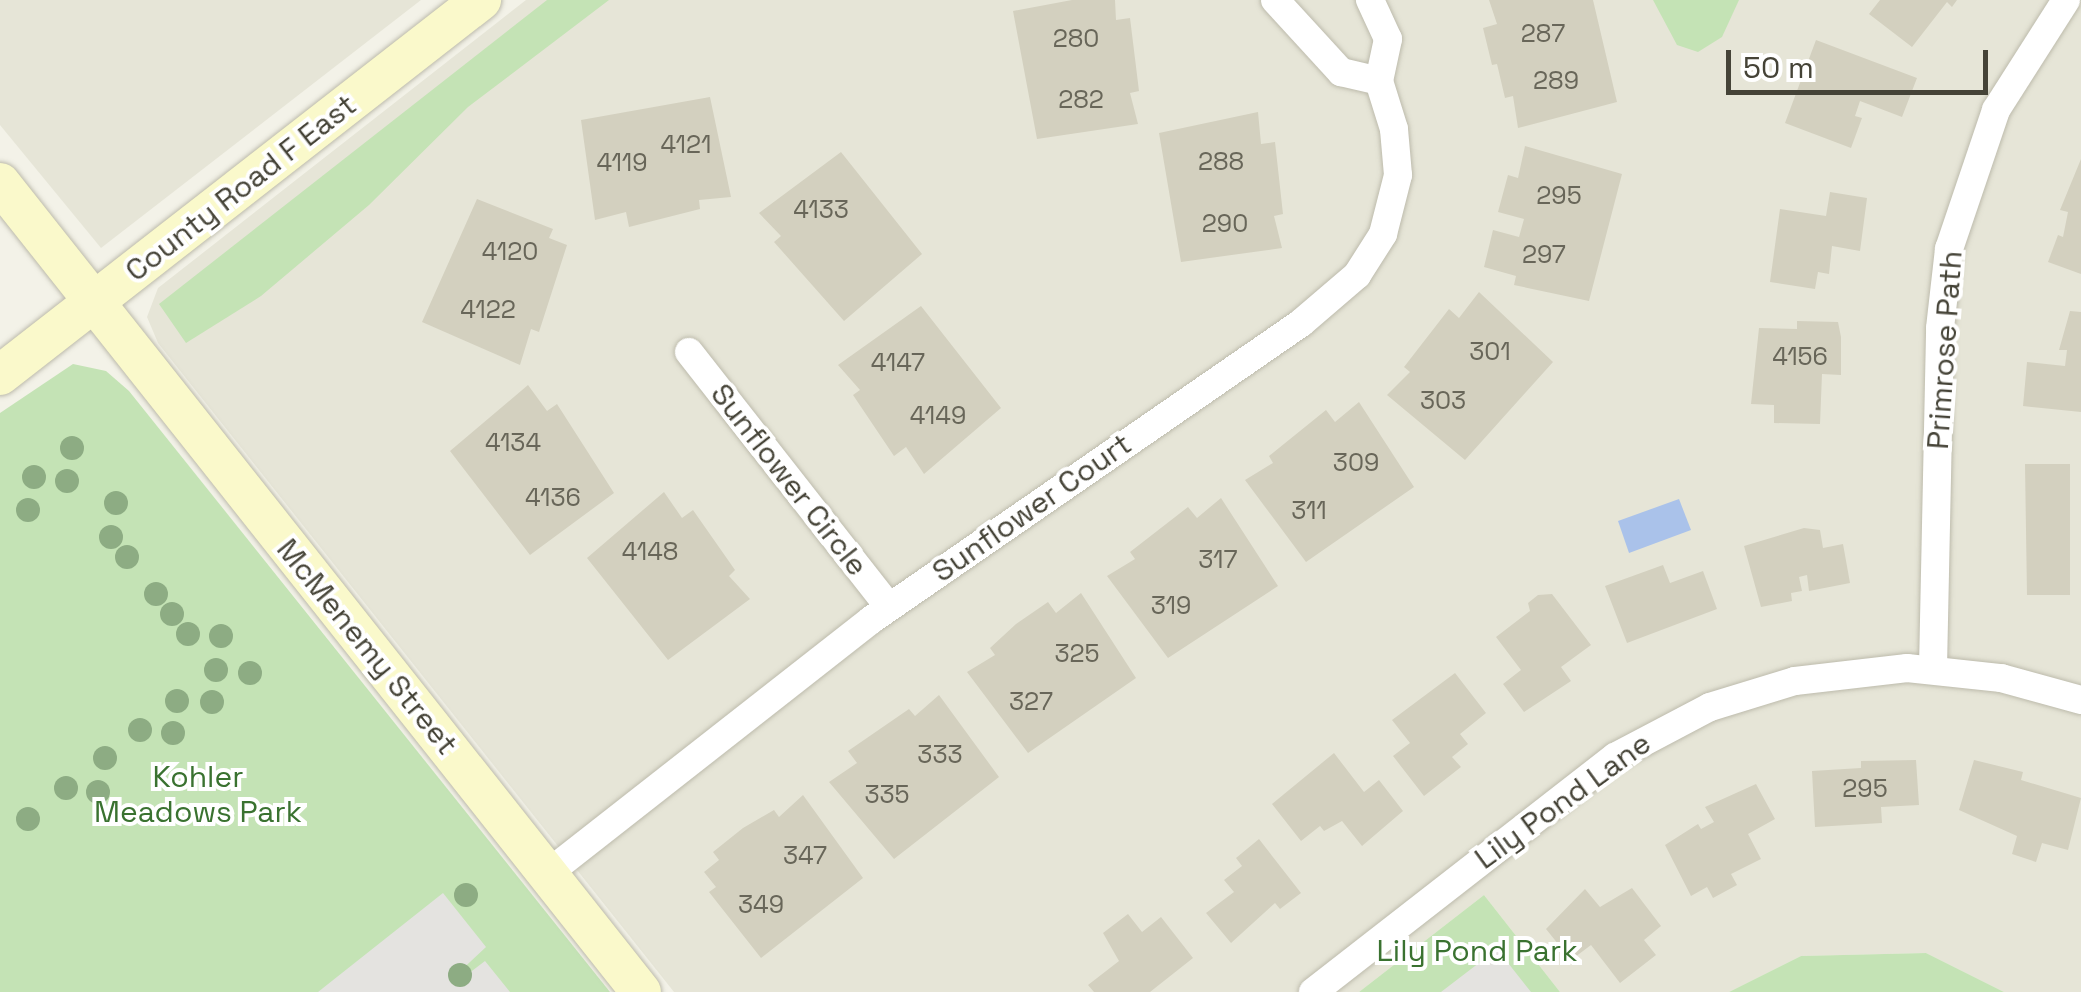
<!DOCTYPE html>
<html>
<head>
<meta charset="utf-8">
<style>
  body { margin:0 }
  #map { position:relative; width:2081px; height:992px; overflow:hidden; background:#f3f2e8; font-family:"Space Grotesk",sans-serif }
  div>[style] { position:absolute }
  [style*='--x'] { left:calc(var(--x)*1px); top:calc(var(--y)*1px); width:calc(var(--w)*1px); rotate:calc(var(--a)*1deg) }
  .residential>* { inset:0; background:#e6e5d7 }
  .green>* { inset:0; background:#c4e3b5 }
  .parking>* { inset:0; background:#e4e3e0 }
  .water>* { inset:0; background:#aac2ea }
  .building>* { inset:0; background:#d3d0bf }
  .roads { filter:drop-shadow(0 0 2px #bdbbac) drop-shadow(0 0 2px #bdbbac) }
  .street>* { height:28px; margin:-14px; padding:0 14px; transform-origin:14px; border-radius:14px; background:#fff }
  .secondary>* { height:40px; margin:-20px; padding:0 20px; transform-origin:20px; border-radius:20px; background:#faf9cb }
  .trees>* { width:24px; height:24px; margin:-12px; border-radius:50%; background:#8dac83 }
  span { translate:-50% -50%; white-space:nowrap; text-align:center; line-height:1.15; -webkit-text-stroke:8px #fff; paint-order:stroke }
  .number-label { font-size:25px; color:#686659 }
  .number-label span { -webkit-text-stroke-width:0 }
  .street-label { font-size:30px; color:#454337 }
  .park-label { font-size:30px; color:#3a7230 }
  .scale { position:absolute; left:1726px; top:50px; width:262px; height:45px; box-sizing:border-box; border:5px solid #454337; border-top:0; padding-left:12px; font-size:30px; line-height:35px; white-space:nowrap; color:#454337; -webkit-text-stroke:8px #fff; paint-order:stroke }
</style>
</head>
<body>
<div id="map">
  <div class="residential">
    <i style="clip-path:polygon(0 0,421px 0,101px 248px,0 125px)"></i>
    <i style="clip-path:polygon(526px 0,2081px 0,2081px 992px,2004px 992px,1926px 953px,1801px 956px,1729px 992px,1560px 992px,1484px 895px,1359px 992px,674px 992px,158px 343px,147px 317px,158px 288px)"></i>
  </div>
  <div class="green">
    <i style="clip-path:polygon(547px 0,609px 0,468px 107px,369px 205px,261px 296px,186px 343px,159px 304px)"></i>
    <i style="clip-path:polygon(1653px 0,1739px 0,1722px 37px,1698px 52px,1677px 45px)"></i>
    <i style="clip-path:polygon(73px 364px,106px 371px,129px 391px,610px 992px,0 992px,0 413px)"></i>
    <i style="clip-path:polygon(1484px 895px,1560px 992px,1359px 992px)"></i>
    <i style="clip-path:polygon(1926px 953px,2004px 992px,1729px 992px,1801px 956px)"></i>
  </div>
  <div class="parking">
    <i style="clip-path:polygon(443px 893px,486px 947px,454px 977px,460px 980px,485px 961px,510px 992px,318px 992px)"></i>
    <i style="clip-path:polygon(1497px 949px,1531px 992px,1441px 992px,1475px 966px)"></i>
  </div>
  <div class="water">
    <i style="clip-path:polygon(1679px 499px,1691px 530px,1629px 553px,1618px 521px)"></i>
  </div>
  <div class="building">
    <i style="clip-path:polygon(1072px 0,1115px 0,1116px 20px,1130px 18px,1139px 91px,1130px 93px,1138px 124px,1037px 139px,1013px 11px)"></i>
    <i style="clip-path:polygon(1489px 0,1593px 0,1617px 102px,1518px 128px,1513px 96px,1505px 98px,1497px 64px,1492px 65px,1483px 28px,1497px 24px)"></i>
    <i style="clip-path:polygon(1880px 0,1957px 0,1952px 7px,1947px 2px,1912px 47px,1869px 14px)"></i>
    <i style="clip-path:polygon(1816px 40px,1917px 78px,1902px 117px,1860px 101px,1855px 116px,1862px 118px,1851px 148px,1785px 123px)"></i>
    <i style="clip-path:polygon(710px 97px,731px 197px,699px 200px,700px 209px,629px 227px,626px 212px,595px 220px,581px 120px)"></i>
    <i style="clip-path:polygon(1258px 112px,1261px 144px,1275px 142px,1283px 214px,1274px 216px,1282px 248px,1181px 262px,1159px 133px)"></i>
    <i style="clip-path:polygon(1525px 146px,1622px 174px,1589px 301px,1514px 285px,1516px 276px,1484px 267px,1493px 230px,1519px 237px,1524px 219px,1498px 212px,1508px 175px,1518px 178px)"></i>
    <i style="clip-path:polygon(841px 152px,922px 254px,844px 321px,774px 242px,781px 236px,759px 213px)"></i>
    <i style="clip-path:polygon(2081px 159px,2081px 274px,2048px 262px,2058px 235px,2063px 237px,2068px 212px,2060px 210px)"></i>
    <i style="clip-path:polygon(1830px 192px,1867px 198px,1860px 251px,1832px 246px,1829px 274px,1818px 272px,1815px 289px,1770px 282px,1780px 209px,1826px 216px)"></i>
    <i style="clip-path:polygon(477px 199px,553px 229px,549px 238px,567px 245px,539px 332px,531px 329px,520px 365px,422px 322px)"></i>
    <i style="clip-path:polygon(1479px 292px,1553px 362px,1465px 460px,1387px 395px,1410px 372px,1404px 367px,1449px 309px,1459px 318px)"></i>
    <i style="clip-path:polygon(921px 306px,1001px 408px,924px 474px,906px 447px,894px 456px,853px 395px,860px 390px,838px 365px)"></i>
    <i style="clip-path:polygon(2070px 311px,2081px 312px,2081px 412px,2023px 406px,2027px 362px,2065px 366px,2067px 350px,2059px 350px)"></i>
    <i style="clip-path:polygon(1797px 321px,1838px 322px,1841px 337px,1841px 375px,1822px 374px,1820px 424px,1774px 423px,1774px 405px,1751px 404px,1759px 328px,1797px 329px)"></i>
    <i style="clip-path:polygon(528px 385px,547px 411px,557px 404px,614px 493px,530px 555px,450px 451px)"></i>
    <i style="clip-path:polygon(1359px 402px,1414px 487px,1306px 562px,1245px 480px,1273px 463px,1269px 456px,1326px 410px,1335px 422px)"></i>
    <i style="clip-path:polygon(2025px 464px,2070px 464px,2070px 595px,2027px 595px)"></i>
    <i style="clip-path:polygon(664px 492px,682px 518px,693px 510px,735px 570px,729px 576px,750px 599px,668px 660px,587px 558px)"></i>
    <i style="clip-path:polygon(1221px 498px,1278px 586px,1168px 658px,1107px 576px,1135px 559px,1130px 552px,1188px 507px,1197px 518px)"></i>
    <i style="clip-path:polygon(1804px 528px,1820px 530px,1823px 548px,1843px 544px,1850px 583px,1809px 591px,1807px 575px,1799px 577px,1802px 591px,1791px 593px,1792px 601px,1761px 607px,1744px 546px)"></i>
    <i style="clip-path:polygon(1663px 565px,1670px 583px,1703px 571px,1717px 609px,1627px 643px,1605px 586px)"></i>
    <i style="clip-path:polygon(1081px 593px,1136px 678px,1028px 753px,967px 672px,995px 655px,990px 648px,1016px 624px,1048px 602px,1056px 613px)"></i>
    <i style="clip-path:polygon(1552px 594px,1591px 645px,1561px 667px,1571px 681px,1524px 712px,1503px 684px,1521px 670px,1496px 637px,1530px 611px,1528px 603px,1538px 595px)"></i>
    <i style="clip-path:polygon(1455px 673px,1486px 713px,1460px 734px,1468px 744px,1452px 757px,1461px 767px,1424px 796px,1393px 756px,1410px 743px,1392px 720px)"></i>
    <i style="clip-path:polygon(939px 695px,999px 777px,894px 859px,829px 782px,857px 763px,848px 751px,909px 709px,915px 716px)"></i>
    <i style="clip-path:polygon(1334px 753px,1364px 792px,1379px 780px,1403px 811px,1362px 846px,1342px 821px,1324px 831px,1320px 826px,1301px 841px,1272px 804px)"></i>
    <i style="clip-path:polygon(1916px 760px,1919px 805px,1881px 807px,1882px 823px,1815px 827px,1812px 771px,1861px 768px,1861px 761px)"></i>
    <i style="clip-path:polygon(1974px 760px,2023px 772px,2021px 780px,2081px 798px,2068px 850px,2042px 843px,2036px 862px,2012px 854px,2017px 836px,1959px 810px)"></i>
    <i style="clip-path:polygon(1756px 784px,1775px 819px,1748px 834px,1761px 859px,1731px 874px,1737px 885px,1713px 898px,1707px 887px,1691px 896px,1665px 845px,1698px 824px,1701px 829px,1714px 822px,1705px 807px)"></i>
    <i style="clip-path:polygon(803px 795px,863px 878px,761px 958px,709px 892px,716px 887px,704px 872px,719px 860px,713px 852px,743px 828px,774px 810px,779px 817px)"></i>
    <i style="clip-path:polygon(1259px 839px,1301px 893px,1280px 909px,1275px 903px,1231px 943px,1206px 913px,1234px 892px,1224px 880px,1242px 866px,1236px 858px)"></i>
    <i style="clip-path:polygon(1632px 888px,1661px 926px,1644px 940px,1656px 955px,1620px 983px,1591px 945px,1571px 960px,1546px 929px,1585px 889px,1600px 907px)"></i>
    <i style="clip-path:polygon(1128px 914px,1142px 932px,1161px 917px,1193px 958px,1150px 992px,1094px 992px,1088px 985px,1119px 961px,1103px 933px)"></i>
  </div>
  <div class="roads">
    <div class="street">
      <i style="--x:1275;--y:0;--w:98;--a:47.5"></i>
      <i style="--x:1341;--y:72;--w:39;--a:13"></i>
      <i style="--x:689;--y:352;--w:324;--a:51.9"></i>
      <i style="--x:1933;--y:668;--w:340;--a:-88.8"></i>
      <i style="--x:1940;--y:328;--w:80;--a:-83.5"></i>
      <i style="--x:1949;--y:249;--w:147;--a:-71.3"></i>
      <i style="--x:1996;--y:110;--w:130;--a:-57.5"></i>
      <i style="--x:547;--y:874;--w:412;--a:-38.1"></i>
      <i style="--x:871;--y:620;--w:523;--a:-34.63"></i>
      <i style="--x:1301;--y:323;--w:74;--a:-40.6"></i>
      <i style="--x:1357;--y:275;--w:49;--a:-57.6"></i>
      <i style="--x:1383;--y:234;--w:61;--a:-75.7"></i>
      <i style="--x:1398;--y:175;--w:46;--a:-95"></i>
      <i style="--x:1394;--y:129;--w:50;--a:-107.4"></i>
      <i style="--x:1379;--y:81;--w:43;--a:-77.9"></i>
      <i style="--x:1388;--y:39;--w:43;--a:-114.8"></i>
      <i style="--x:1313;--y:992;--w:383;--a:-37.9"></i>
      <i style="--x:1615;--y:757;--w:107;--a:-27.8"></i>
      <i style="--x:1710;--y:707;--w:89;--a:-17"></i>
      <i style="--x:1795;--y:681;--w:113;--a:-6.6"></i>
      <i style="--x:1907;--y:668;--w:95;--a:6.1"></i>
      <i style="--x:2001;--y:678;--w:83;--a:15.4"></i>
    </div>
    <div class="secondary">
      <i style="--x:0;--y:183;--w:1032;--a:51.61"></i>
      <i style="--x:0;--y:375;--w:610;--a:-37.94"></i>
    </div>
  </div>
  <div class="trees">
    <i style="left:72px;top:448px"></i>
    <i style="left:34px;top:477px"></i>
    <i style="left:67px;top:481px"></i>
    <i style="left:116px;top:503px"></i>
    <i style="left:28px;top:510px"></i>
    <i style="left:111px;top:537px"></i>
    <i style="left:127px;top:557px"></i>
    <i style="left:156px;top:594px"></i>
    <i style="left:172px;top:614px"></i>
    <i style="left:188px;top:634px"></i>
    <i style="left:221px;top:636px"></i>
    <i style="left:216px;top:670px"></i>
    <i style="left:250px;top:673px"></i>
    <i style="left:177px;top:701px"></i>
    <i style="left:212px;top:702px"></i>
    <i style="left:140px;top:730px"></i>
    <i style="left:173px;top:733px"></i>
    <i style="left:105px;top:758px"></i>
    <i style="left:66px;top:788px"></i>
    <i style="left:98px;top:792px"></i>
    <i style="left:28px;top:819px"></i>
    <i style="left:466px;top:895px"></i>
    <i style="left:460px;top:975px"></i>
  </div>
  <div class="number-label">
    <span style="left:1543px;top:33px">287</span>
    <span style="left:1076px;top:38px">280</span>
    <span style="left:1556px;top:80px">289</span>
    <span style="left:1081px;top:99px">282</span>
    <span style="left:686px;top:144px">4121</span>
    <span style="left:1221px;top:161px">288</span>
    <span style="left:622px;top:162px">4119</span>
    <span style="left:1559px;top:195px">295</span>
    <span style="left:821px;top:209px">4133</span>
    <span style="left:1225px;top:223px">290</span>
    <span style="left:510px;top:251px">4120</span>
    <span style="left:1544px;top:254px">297</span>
    <span style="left:488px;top:309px">4122</span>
    <span style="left:1490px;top:351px">301</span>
    <span style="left:1800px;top:356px">4156</span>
    <span style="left:898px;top:362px">4147</span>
    <span style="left:1443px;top:400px">303</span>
    <span style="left:938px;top:415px">4149</span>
    <span style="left:513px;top:442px">4134</span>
    <span style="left:1356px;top:462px">309</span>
    <span style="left:553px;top:497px">4136</span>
    <span style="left:1309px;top:510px">311</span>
    <span style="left:650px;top:551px">4148</span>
    <span style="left:1218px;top:559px">317</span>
    <span style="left:1171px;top:605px">319</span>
    <span style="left:1077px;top:653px">325</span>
    <span style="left:1031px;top:701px">327</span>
    <span style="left:940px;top:754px">333</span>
    <span style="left:1865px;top:788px">295</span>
    <span style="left:887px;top:794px">335</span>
    <span style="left:805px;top:855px">347</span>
    <span style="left:761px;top:904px">349</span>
  </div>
  <div class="street-label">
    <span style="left:241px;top:188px;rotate:-38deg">County Road F East</span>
    <span style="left:1945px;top:350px;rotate:-86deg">Primrose Path</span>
    <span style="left:789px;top:480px;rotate:52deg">Sunflower Circle</span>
    <span style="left:1032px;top:508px;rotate:-35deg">Sunflower Court</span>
    <span style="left:367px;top:647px;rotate:51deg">McMenemy Street</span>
    <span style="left:1563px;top:801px;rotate:-36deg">Lily Pond Lane</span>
  </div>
  <div class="park-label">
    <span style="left:198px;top:794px">Kohler<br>Meadows Park</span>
    <span style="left:1477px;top:951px">Lily Pond Park</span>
  </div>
  <div class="scale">50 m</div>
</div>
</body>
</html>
